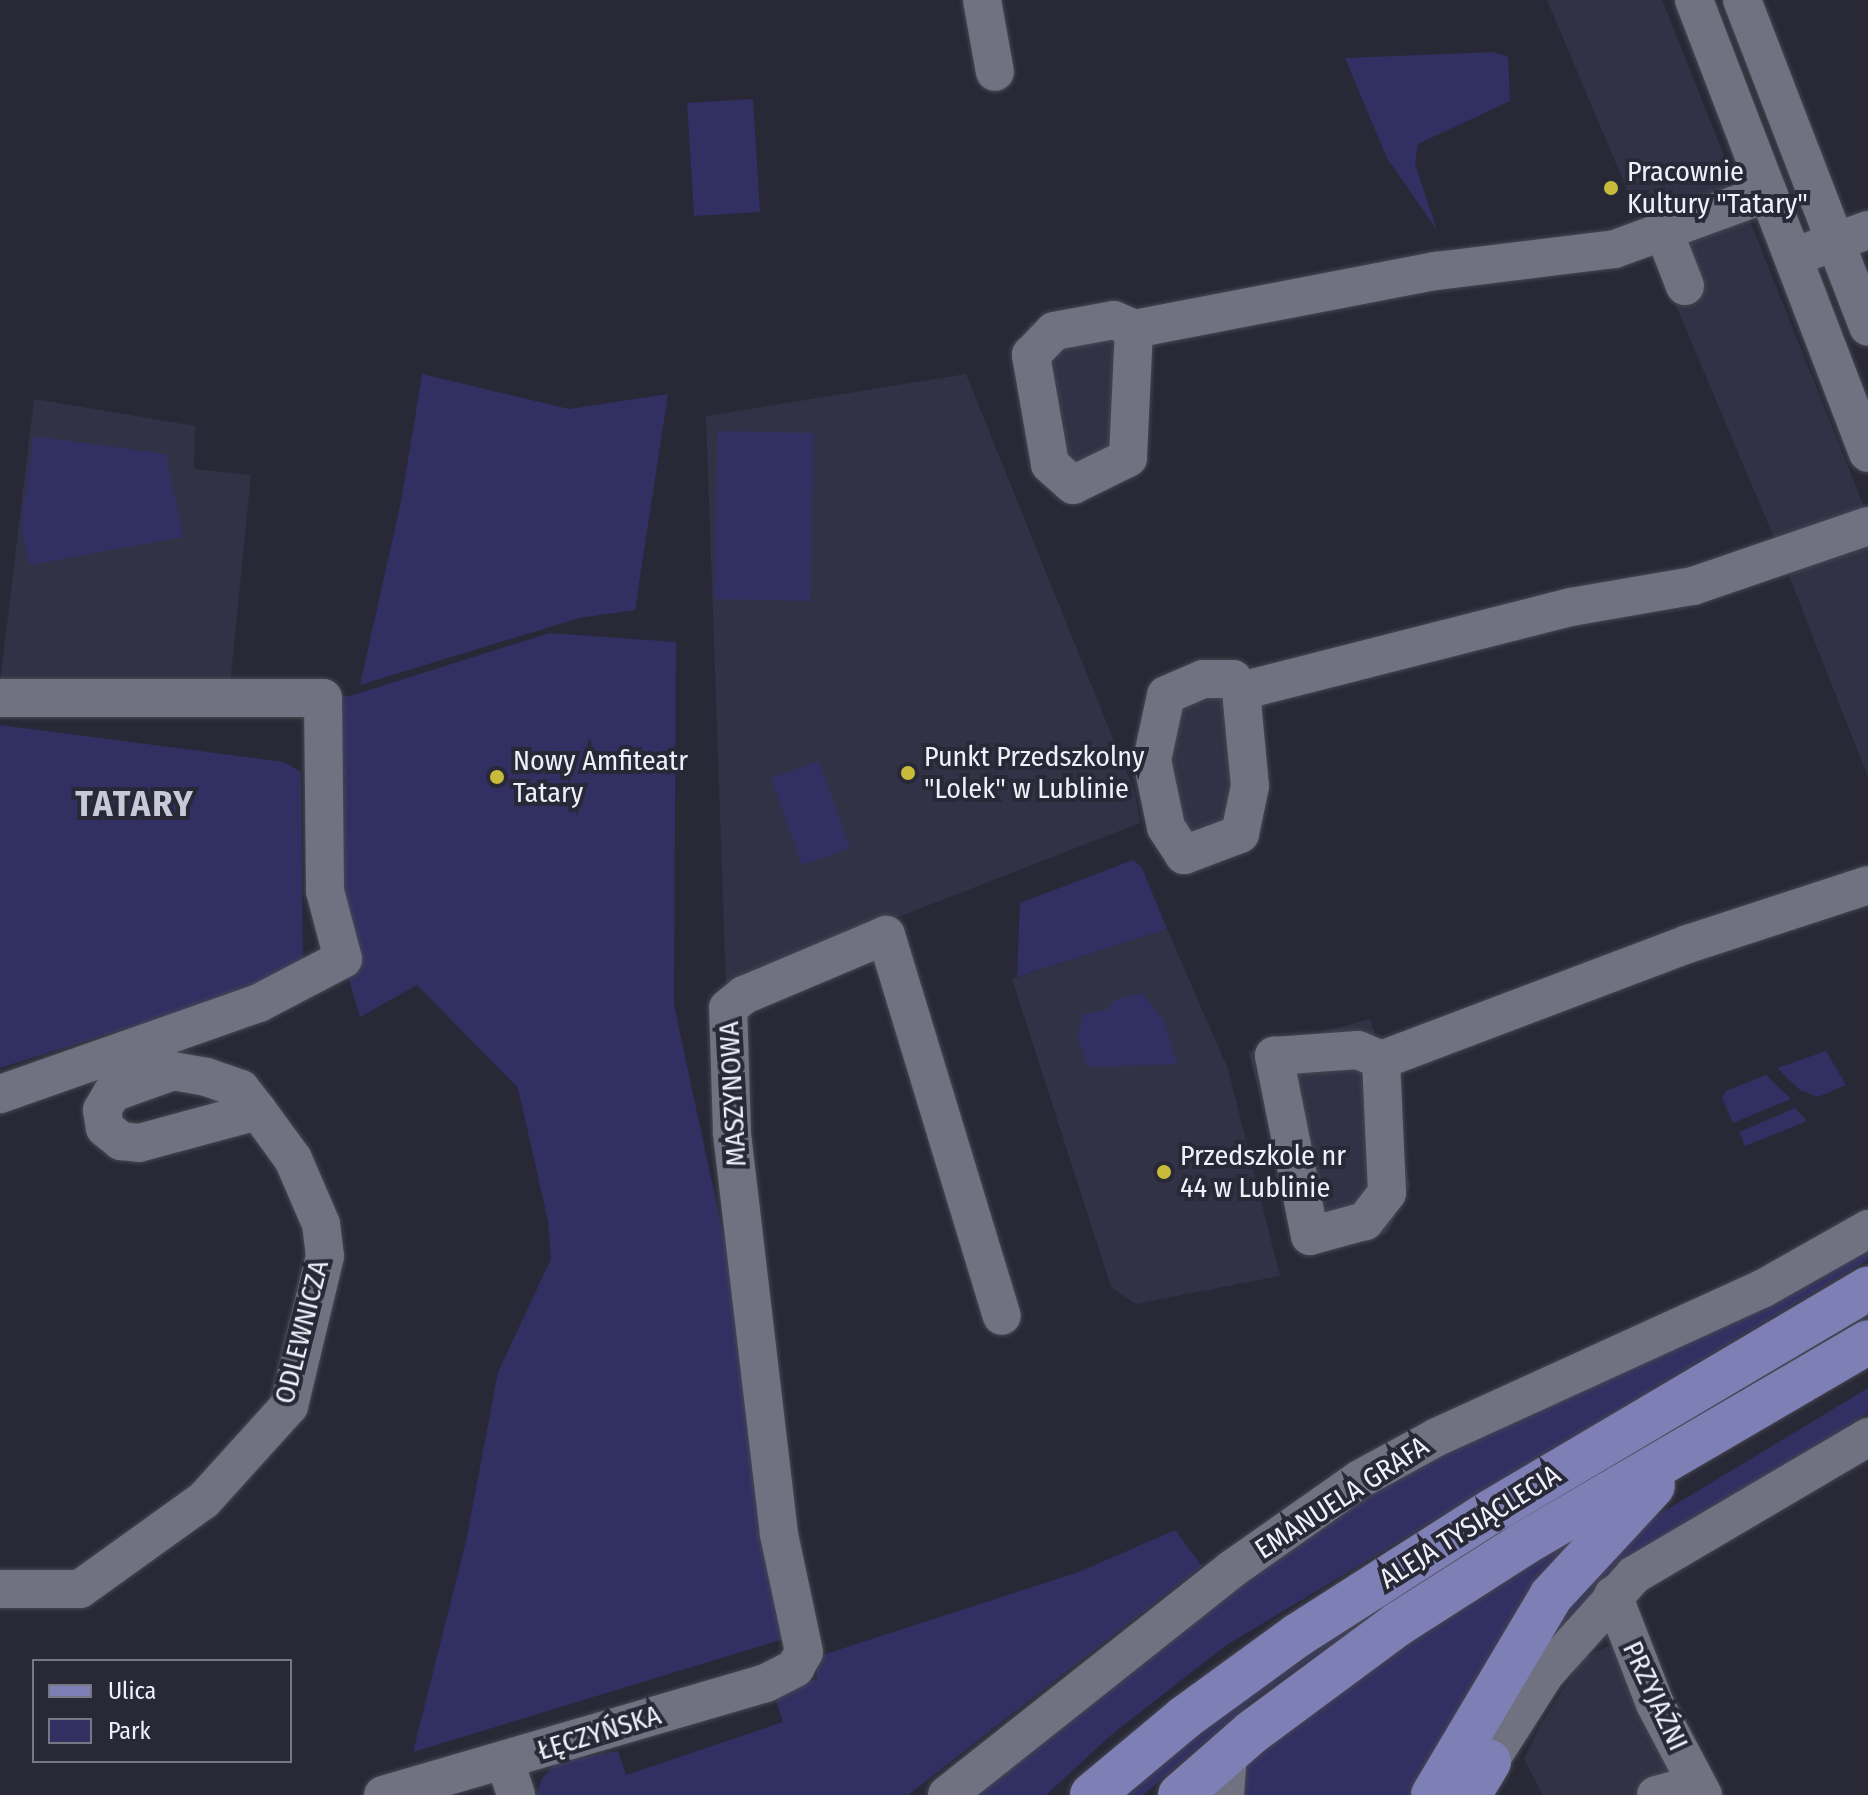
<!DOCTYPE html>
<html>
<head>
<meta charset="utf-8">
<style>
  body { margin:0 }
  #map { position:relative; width:1868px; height:1795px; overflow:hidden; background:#282836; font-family:"Fira Sans Condensed",sans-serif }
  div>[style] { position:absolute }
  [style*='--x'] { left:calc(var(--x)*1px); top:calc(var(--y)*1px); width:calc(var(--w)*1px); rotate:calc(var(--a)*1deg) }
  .built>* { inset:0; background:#313245 }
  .green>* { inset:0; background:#323062 }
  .roads { filter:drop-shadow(0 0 2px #474752) drop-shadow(0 0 2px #474752) }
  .minor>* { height:38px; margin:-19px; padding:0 19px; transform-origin:19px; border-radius:19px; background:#707181 }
  .major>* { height:44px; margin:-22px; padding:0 22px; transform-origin:22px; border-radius:22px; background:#7e7fb4 }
  .dots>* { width:22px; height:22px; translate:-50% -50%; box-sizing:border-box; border:4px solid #282836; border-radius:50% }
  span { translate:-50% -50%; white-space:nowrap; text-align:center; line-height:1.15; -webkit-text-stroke:8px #282836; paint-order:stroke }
  .poi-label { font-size:28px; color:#f0f0fa }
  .left { translate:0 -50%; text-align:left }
  .street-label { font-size:28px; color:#f0f0fa }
  .district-label { font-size:36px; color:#c7c9da; font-weight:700; letter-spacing:2px }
  .legend { position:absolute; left:32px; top:1659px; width:260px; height:104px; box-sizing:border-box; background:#282836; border:2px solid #787884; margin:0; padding:10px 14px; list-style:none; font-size:24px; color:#f0f0fa }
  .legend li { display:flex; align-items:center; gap:16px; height:40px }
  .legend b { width:40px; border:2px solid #787884 }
</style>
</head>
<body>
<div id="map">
  <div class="built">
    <i style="clip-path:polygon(1547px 0,1662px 0,1868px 517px,1868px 777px,1775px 540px)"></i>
    <i style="clip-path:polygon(1121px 307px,1135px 466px,1081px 498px,1017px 357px,1030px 323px)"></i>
    <i style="clip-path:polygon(966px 374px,1135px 793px,1140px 823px,726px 984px,706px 416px)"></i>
    <i style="clip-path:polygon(34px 399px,195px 426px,194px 469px,251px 475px,229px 695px,0 683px)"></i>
    <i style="clip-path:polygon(1234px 668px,1262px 786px,1184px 865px,1158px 690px)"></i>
    <i style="clip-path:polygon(1167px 929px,1228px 1069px,1280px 1276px,1136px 1304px,1111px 1287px,1012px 979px)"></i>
    <i style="clip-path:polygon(1370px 1019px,1388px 1071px,1410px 1186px,1387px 1234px,1303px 1250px,1248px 1052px)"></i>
    <i style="clip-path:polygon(1618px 1642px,1690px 1795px,1543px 1795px,1524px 1759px,1540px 1726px,1583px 1658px)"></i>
  </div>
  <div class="green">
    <i style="clip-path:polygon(1494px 52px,1508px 57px,1510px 101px,1418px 144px,1415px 164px,1437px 230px,1387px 158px,1345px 58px)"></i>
    <i style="clip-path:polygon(753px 99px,760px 212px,694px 216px,687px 103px)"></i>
    <i style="clip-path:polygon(422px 374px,569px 409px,668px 394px,635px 610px,579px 618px,360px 685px,402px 497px)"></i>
    <i style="clip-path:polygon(718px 431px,814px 433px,810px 601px,714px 599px)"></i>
    <i style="clip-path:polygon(33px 436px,166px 454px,183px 537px,29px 565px,21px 526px)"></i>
    <i style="clip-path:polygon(550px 633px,676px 642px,674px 1005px,735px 1290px,787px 1638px,413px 1752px,466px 1541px,498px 1372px,551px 1259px,548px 1221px,518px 1088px,417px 985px,360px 1017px,343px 959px,323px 698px,350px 696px)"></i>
    <i style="clip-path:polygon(0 725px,284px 762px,301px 772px,303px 973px,0 1068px)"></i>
    <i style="clip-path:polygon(819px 761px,850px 848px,802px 865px,771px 778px)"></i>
    <i style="clip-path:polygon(1133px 860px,1142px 868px,1167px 929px,1017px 977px,1020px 903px)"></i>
    <i style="clip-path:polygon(1142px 993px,1164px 1020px,1177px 1064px,1088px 1067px,1078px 1039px,1082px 1015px,1106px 1010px,1114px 1000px)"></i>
    <i style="clip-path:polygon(1826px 1051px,1846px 1085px,1818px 1097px,1800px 1090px,1777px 1068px)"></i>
    <i style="clip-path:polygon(1766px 1075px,1791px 1099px,1733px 1123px,1722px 1098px,1726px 1091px)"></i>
    <i style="clip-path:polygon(1795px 1108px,1807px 1121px,1745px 1146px,1739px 1132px)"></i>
    <i style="clip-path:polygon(1868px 1249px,1868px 1260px,1225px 1646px,1111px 1735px,1046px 1795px,972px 1795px,1199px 1616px,1382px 1486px)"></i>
    <i style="clip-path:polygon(1868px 1312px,1868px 1321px,1414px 1588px,1260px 1695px,1143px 1795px,1126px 1795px,1180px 1747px,1436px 1565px)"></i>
    <i style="clip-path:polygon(1868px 1388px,1868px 1413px,1638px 1556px,1578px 1608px,1531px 1660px,1560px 1609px,1648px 1521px)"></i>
    <i style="clip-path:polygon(1175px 1530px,1202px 1566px,908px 1795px,536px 1795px,542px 1778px,557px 1762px,618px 1751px,626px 1775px,783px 1722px,775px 1698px,817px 1678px,816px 1657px,1079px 1572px)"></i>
    <i style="clip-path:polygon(1581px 1535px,1420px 1795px,1237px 1795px,1241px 1773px,1251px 1760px,1352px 1681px,1485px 1591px)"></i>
  </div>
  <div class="roads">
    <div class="minor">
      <i style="--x:982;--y:0;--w:73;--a:79.8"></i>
      <i style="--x:1694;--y:0;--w:485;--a:69"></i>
      <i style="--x:1742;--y:0;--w:350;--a:68.9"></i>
      <i style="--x:1669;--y:245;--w:44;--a:68.7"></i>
      <i style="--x:1810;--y:251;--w:62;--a:-19.9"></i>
      <i style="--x:1134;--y:329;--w:129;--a:92.7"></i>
      <i style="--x:1128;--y:458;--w:61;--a:153.9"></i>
      <i style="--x:1073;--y:485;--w:31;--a:-138"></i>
      <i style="--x:1050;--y:464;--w:111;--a:-99.9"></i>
      <i style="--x:1031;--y:355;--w:33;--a:-46"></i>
      <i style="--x:1054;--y:331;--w:61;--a:-10.4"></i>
      <i style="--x:1114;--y:320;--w:22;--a:24"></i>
      <i style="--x:1134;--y:329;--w:308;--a:-10.9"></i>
      <i style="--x:1436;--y:271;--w:180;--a:-7"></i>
      <i style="--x:1615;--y:249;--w:163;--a:-20.1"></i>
      <i style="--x:1203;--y:679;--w:30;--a:0"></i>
      <i style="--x:1233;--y:679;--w:14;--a:56"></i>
      <i style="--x:1241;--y:691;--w:95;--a:84.6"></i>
      <i style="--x:1250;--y:786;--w:49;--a:101.8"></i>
      <i style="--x:1240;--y:834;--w:60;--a:159.4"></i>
      <i style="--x:1184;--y:855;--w:33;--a:-123"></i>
      <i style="--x:1166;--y:827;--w:68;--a:-101.8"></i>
      <i style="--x:1152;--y:760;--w:66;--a:-77.8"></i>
      <i style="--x:1166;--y:695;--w:40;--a:-23.4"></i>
      <i style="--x:1241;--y:691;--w:341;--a:-14.3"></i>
      <i style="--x:1571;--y:607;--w:124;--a:-9.8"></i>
      <i style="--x:1693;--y:586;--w:185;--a:-18.9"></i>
      <i style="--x:0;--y:698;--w:323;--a:0"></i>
      <i style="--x:323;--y:698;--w:193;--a:89.4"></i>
      <i style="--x:325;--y:891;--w:70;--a:75.2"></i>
      <i style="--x:343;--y:959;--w:95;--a:152.4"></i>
      <i style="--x:259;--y:1003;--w:275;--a:160.6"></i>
      <i style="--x:1381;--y:1060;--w:133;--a:87.4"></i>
      <i style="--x:1387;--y:1193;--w:36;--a:128"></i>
      <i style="--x:1365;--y:1221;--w:57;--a:164.7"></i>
      <i style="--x:1310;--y:1236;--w:184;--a:-101.3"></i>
      <i style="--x:1274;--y:1056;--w:84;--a:-4.1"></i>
      <i style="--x:1358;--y:1050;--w:25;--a:23"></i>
      <i style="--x:1381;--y:1060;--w:328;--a:-20.7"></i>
      <i style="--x:1688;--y:944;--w:189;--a:-18.1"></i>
      <i style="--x:0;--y:1589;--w:80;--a:0"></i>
      <i style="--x:80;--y:1589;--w:153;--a:-35.7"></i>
      <i style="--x:204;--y:1500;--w:127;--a:-47.9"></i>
      <i style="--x:289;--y:1406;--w:154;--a:-76.5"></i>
      <i style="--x:325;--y:1256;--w:32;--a:-97"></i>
      <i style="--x:321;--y:1224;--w:71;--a:-113.3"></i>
      <i style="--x:293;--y:1159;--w:59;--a:-126.1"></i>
      <i style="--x:258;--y:1111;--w:28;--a:-128"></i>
      <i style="--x:241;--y:1089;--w:36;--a:-161"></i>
      <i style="--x:207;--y:1077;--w:35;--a:-170"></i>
      <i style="--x:173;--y:1071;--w:65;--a:160.2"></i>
      <i style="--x:112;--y:1093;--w:20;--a:120"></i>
      <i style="--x:102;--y:1110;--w:18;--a:81"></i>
      <i style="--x:105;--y:1128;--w:21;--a:39"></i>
      <i style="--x:121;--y:1141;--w:18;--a:6"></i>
      <i style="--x:139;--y:1143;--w:123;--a:-15.1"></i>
      <i style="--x:1613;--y:1595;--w:117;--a:68.9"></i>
      <i style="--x:1655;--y:1704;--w:103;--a:62.2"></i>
      <i style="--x:505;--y:1761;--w:36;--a:72"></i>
      <i style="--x:1489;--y:1762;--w:104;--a:-57.5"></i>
      <i style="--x:1545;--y:1674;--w:133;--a:-48"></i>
      <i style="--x:1634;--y:1575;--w:272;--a:-30.5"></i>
      <i style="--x:383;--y:1795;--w:399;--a:-16.3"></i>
      <i style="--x:766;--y:1683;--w:33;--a:-27"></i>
      <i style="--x:795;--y:1668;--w:18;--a:-61"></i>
      <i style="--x:804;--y:1652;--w:121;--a:-102"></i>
      <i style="--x:779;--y:1534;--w:405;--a:-96.7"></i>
      <i style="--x:732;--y:1132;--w:124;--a:-91.8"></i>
      <i style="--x:728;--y:1008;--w:21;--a:-39"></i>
      <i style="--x:744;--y:995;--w:154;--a:-22.9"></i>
      <i style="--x:886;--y:935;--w:398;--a:73.1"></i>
      <i style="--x:947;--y:1795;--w:364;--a:-38.4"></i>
      <i style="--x:1232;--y:1569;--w:156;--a:-35.1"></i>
      <i style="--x:1360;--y:1479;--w:88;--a:-28.6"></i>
      <i style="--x:1437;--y:1437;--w:357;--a:-24.5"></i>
      <i style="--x:1762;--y:1289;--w:122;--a:-29.5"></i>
      <i style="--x:1225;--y:1795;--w:41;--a:-85.8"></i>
      <i style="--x:1656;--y:1795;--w:42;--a:-15"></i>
    </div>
    <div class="major">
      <i style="--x:1092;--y:1795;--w:120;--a:-39.9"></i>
      <i style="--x:1184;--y:1718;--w:141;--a:-36.1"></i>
      <i style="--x:1298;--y:1635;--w:230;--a:-32.6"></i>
      <i style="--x:1492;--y:1511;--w:437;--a:-30.6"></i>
      <i style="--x:1180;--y:1795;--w:96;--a:-41.2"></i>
      <i style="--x:1252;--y:1732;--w:182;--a:-36.5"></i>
      <i style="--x:1398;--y:1624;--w:148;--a:-32.6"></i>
      <i style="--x:1523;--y:1544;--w:400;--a:-30.3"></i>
      <i style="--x:1433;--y:1795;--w:231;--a:-59.3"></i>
      <i style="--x:1551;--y:1596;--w:150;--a:-47.2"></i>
      <i style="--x:1469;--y:1795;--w:39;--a:-59"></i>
    </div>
  </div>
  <div class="dots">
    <i style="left:1611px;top:188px;background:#c8bb3b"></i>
    <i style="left:908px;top:773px;background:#c8bb3b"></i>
    <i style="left:497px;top:777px;background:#c8bb3b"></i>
    <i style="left:1164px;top:1172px;background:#c8bb3b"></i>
  </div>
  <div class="poi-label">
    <span class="left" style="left:1627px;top:188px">Pracownie<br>Kultury "Tatary"</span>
    <span class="left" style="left:924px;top:773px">Punkt Przedszkolny<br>"Lolek" w Lublinie</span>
    <span class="left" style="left:513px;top:777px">Nowy Amfiteatr<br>Tatary</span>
    <span class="left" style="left:1180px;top:1172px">Przedszkole nr<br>44 w Lublinie</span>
  </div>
  <div class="street-label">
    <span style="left:733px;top:1094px;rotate:-93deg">MASZYNOWA</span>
    <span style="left:302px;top:1332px;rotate:-76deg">ODLEWNICZA</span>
    <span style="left:1342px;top:1498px;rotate:-33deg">EMANUELA GRAFA</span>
    <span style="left:1470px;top:1527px;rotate:-32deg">ALEJA TYSIĄCLECIA</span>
    <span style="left:1655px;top:1696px;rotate:65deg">PRZYJAŹNI</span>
    <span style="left:599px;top:1733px;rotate:-17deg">ŁĘCZYŃSKA</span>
  </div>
  <div class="district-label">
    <span style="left:135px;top:805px">TATARY</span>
  </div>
  <ul class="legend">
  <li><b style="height:10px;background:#7e7fb4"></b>Ulica</li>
  <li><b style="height:22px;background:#323062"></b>Park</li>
  </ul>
</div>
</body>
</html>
